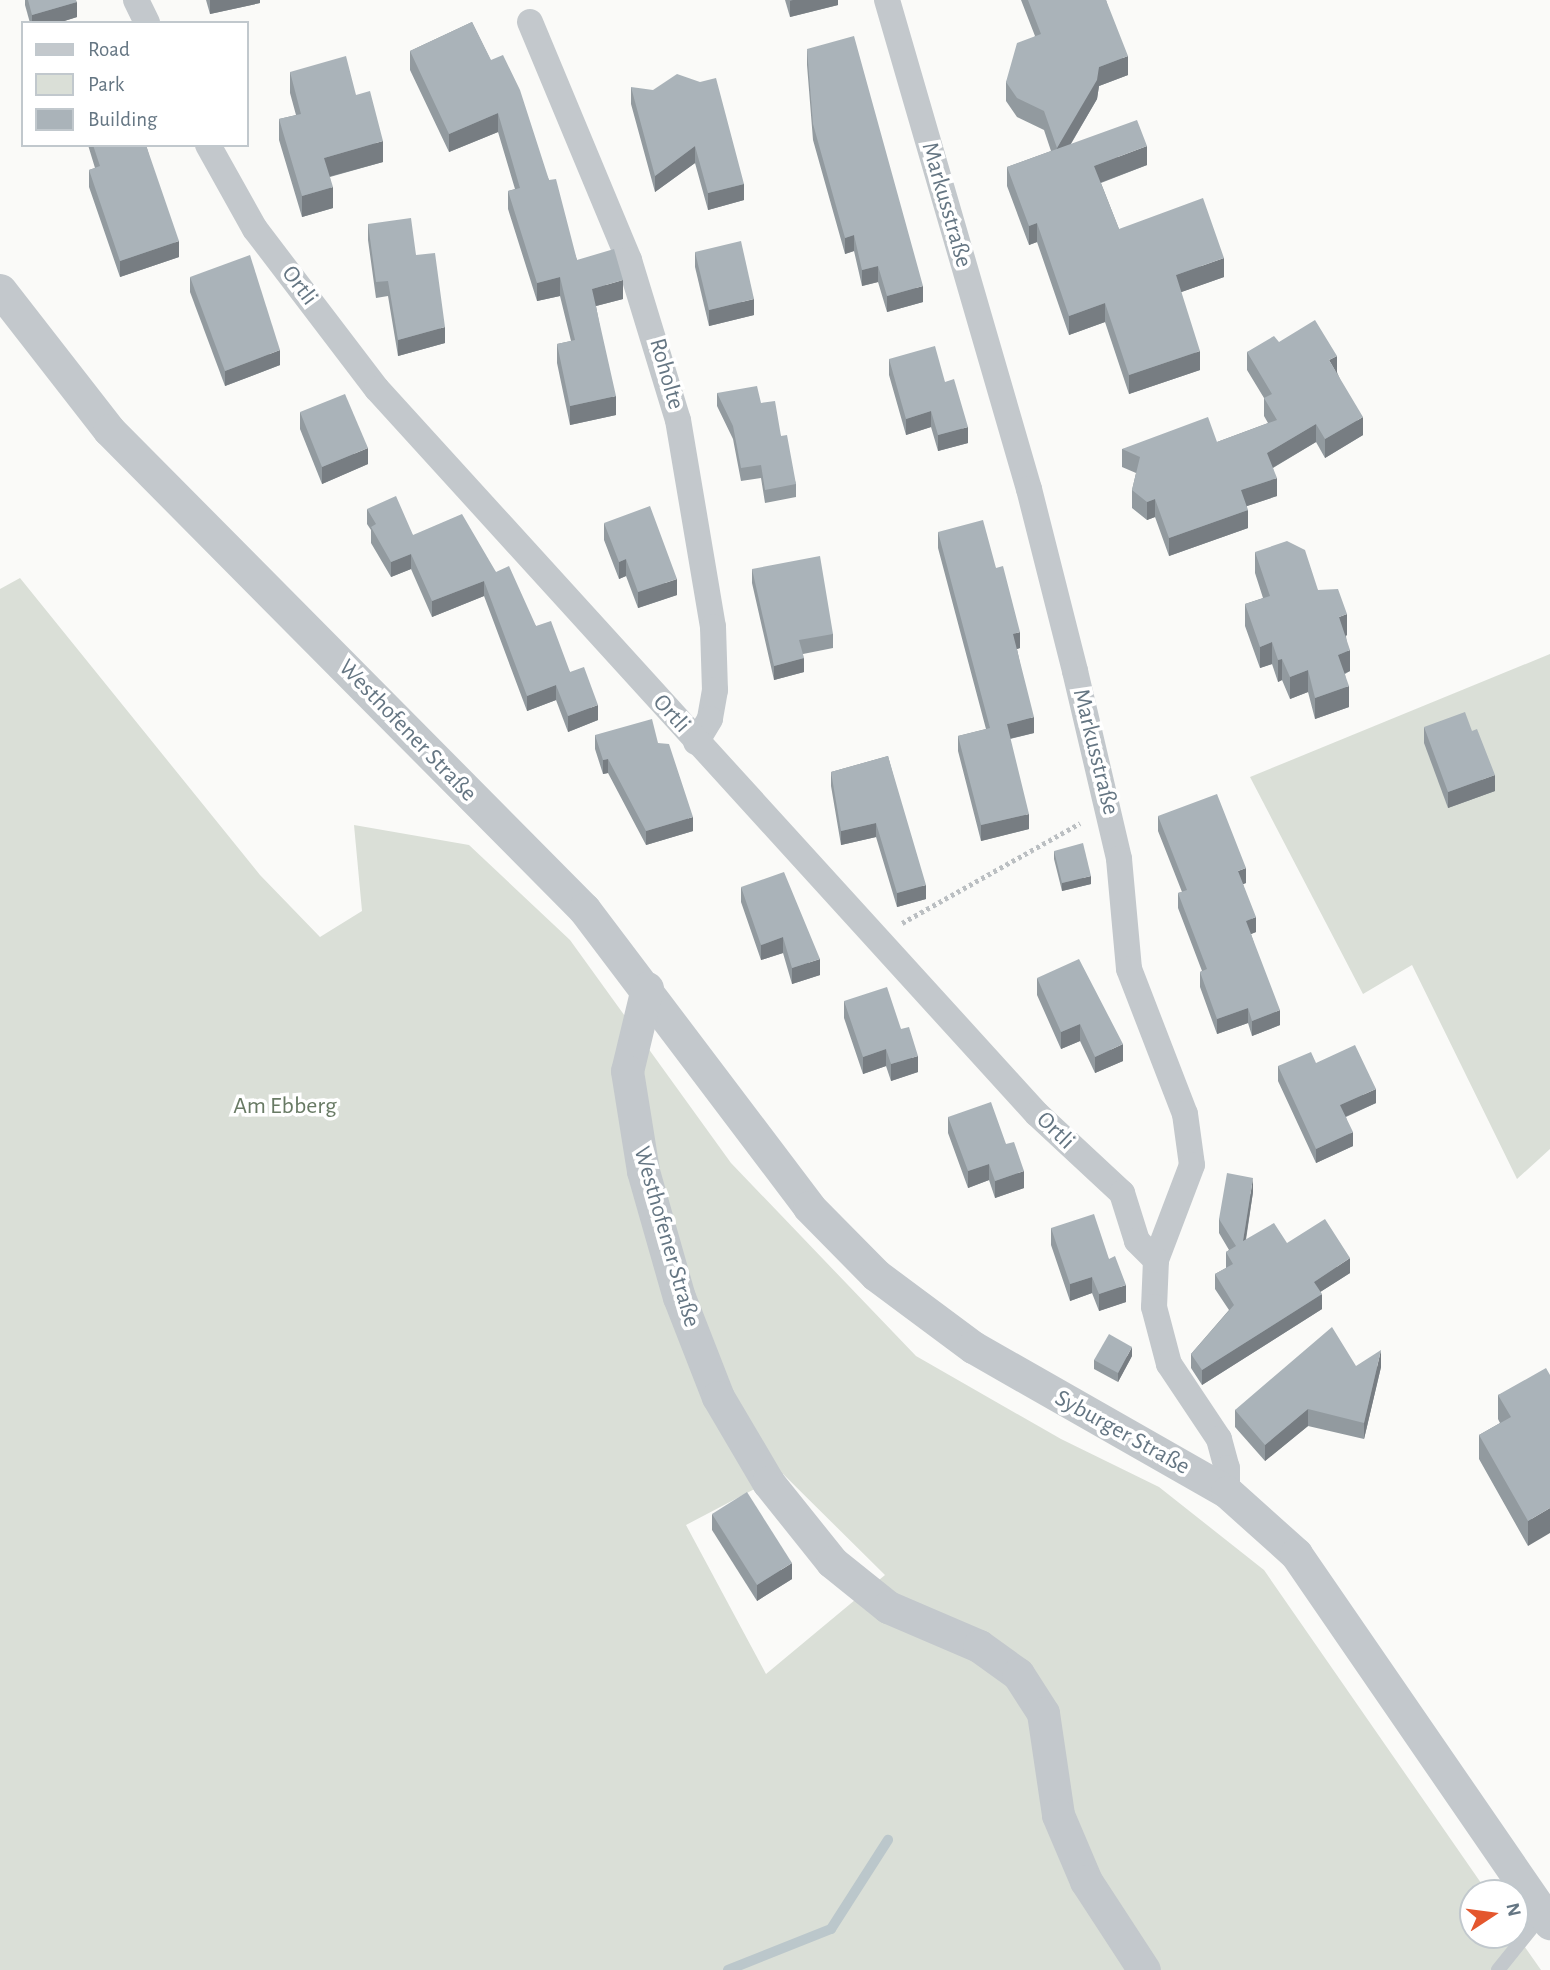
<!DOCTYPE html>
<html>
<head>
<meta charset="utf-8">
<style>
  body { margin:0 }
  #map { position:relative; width:1550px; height:1970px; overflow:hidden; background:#fafaf8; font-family:"Alegreya Sans",sans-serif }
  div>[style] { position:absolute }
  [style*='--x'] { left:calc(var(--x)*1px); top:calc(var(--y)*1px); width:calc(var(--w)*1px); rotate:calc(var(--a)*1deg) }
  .green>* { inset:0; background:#dadfd7 }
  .stream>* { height:10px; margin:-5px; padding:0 5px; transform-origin:5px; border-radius:5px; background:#bbc7cb }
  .path>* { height:4.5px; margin-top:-2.25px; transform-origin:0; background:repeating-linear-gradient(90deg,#bbbfc2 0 3.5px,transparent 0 7px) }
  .service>* { height:14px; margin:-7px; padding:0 7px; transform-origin:7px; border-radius:7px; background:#c3c8cc }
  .minor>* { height:26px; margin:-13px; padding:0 13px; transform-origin:13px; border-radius:13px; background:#c3c8cc }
  .tertiary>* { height:33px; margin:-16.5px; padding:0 16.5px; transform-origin:16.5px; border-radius:16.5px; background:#c3c8cc }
  .wall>* { inset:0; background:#929a9f }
  .shaded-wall>* { inset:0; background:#777d82 }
  .building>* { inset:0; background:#aab3b9 }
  span { translate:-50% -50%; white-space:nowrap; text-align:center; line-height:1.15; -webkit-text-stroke:7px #fff; paint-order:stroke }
  .street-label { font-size:24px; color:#657683 }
  .park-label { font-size:24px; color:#687a64 }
  .legend { position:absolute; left:21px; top:21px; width:228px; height:126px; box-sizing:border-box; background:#fff; border:2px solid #c1c8cd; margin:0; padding:9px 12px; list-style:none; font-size:21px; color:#657683 }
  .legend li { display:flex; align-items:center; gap:14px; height:35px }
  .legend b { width:35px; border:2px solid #c1c8cd }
  .north { position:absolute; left:1459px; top:1879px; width:70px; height:70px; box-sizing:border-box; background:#fff; border:2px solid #c1c8cd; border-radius:50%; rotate:77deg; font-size:19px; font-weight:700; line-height:28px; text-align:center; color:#657683 }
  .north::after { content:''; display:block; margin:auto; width:24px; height:32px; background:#e4572e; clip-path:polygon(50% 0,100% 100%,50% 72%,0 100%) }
</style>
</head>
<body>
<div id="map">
  <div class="green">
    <i style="clip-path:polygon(evenodd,20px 578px,260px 875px,320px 937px,362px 911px,354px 825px,469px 845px,570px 940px,731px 1163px,916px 1356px,1061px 1439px,1159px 1487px,1264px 1570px,1488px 1893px,1473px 1893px,1473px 1935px,1515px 1933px,1541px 1970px,0 1970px,0 589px,20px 578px,783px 1474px,885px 1575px,766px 1674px,686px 1525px,783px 1474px)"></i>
    <i style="clip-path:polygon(1550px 654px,1550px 1149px,1517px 1179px,1412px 965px,1363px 994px,1250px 777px)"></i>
  </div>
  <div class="stream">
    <i style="--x:728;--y:1970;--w:111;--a:-21.7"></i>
    <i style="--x:831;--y:1929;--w:106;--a:-57.4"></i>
  </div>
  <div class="path">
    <i style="--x:902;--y:923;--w:204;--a:-29.3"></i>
  </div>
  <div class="service">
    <i style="--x:1498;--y:1970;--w:72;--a:-51.2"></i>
  </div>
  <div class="minor">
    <i style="--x:136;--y:0;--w:25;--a:64"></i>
    <i style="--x:887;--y:0;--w:509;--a:73.81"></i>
    <i style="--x:1029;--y:489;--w:188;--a:75.8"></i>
    <i style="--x:1075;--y:671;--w:193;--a:76.8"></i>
    <i style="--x:1119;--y:859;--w:110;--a:84.8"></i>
    <i style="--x:1129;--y:969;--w:155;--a:68.9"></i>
    <i style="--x:1185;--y:1114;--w:51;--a:82.2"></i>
    <i style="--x:1192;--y:1165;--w:102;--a:110.8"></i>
    <i style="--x:1156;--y:1260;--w:47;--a:92.4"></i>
    <i style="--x:1154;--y:1307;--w:59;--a:75.3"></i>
    <i style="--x:1169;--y:1364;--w:90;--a:56.3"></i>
    <i style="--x:1219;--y:1439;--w:30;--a:75"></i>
    <i style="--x:1227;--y:1468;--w:24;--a:90"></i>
    <i style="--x:530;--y:22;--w:258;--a:67.4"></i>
    <i style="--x:629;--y:260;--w:167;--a:73"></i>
    <i style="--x:678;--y:420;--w:210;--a:80.4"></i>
    <i style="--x:713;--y:627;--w:63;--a:88.2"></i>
    <i style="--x:715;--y:690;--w:29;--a:100"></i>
    <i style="--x:710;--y:719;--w:27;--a:121"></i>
    <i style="--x:208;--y:145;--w:96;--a:60.8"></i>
    <i style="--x:255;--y:229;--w:201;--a:52.7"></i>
    <i style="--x:377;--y:389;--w:980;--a:47.69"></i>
    <i style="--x:1037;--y:1114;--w:116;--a:42.9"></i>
    <i style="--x:1122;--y:1193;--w:50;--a:72.6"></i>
    <i style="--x:1137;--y:1241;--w:27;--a:45"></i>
  </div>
  <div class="tertiary">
    <i style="--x:0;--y:290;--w:177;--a:52.1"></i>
    <i style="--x:109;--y:430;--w:675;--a:45.24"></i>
    <i style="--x:584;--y:909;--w:373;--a:52.9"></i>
    <i style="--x:809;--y:1207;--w:95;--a:45.4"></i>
    <i style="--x:876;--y:1275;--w:121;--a:36.6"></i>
    <i style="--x:973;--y:1347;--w:292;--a:29.7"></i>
    <i style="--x:1227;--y:1492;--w:93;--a:41.9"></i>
    <i style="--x:1296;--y:1554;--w:448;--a:55.5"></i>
    <i style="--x:647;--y:988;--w:85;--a:103.5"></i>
    <i style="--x:627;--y:1071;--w:101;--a:80.9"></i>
    <i style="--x:643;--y:1171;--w:131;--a:74.1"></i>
    <i style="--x:679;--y:1297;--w:107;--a:68.7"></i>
    <i style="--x:718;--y:1397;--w:99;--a:59.5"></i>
    <i style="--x:768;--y:1482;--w:102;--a:51.3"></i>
    <i style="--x:832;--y:1562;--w:72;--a:38.8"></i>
    <i style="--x:888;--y:1607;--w:99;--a:23.2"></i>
    <i style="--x:979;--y:1646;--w:48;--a:35.7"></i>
    <i style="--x:1018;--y:1674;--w:46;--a:57.3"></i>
    <i style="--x:1043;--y:1713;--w:103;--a:81.6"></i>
    <i style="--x:1058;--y:1815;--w:72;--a:67"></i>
    <i style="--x:1086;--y:1881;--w:106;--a:56.9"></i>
  </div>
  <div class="wall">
    <i style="clip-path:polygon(25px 0,76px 0,77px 17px,58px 23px,30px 23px,25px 5px)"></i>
    <i style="clip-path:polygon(206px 0,260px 0,260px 3px,210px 14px)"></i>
    <i style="clip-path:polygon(785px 0,838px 0,838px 5px,790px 17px)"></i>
    <i style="clip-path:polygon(1021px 0,1106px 0,1128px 75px,1099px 86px,1097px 99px,1071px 144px,1147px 165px,1101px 183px,1119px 229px,1224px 277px,1181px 292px,1200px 370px,1129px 394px,1105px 322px,1069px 335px,1037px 242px,1029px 245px,1007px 186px,1007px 167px,1051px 151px,1044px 130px,1017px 117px,1006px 101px,1006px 82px,1035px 36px)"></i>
    <i style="clip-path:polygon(472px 22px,549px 180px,577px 260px,623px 299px,596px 306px,616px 415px,570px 425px,557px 363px,557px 344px,571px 341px,560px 296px,537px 301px,508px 209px,508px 191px,515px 189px,498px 132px,449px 152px,410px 70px,410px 51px)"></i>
    <i style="clip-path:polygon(807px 49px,923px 302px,887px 312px,878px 282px,862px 286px,854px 251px,845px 254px,813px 140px,807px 65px)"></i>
    <i style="clip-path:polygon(290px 72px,356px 95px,383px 162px,330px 177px,333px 208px,302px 217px,279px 140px,279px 119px,296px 115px,290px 93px)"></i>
    <i style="clip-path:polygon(631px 87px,744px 184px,744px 200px,708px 210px,695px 163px,655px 192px,631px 104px)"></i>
    <i style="clip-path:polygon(88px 145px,146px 145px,179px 257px,120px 277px,89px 187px,89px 170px,95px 168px)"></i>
    <i style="clip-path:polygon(368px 224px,416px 255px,445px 343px,398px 356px,388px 296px,376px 298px,368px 240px)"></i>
    <i style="clip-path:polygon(695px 252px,754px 315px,709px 326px,695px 267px)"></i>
    <i style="clip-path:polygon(190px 277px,280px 365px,225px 386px,190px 292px)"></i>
    <i style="clip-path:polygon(1279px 342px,1337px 372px,1363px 435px,1325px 458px,1316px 442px,1273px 468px,1277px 496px,1247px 506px,1248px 528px,1169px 556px,1155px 517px,1147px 520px,1132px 508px,1132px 490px,1136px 473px,1122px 467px,1122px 449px,1217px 442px,1268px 423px,1264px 416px,1264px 398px,1247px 370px,1247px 352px)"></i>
    <i style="clip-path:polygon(889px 359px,945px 382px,968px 443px,938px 451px,931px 427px,906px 435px,889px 375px)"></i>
    <i style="clip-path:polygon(717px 393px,761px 403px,781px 436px,796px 484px,796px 497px,765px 503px,761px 478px,741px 481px,733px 439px,717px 406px)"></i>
    <i style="clip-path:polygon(300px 412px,368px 464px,322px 484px,300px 429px)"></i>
    <i style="clip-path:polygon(367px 509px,413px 535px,496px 572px,570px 672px,598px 720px,568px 732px,556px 700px,527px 711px,484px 596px,432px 617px,411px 569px,391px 577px,371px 543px,371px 530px,367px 524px)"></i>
    <i style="clip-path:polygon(604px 523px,677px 595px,638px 608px,626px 576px,619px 579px,604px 540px)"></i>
    <i style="clip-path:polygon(938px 532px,996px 568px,1020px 648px,1017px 649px,1034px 733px,1010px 739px,1029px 829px,981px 841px,958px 751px,958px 736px,986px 729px,938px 548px)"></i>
    <i style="clip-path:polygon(1255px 552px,1318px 590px,1347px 635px,1346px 636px,1350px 671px,1345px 674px,1349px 707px,1315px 719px,1308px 692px,1290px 699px,1282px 680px,1278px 682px,1272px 664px,1260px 668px,1245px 626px,1245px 604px,1263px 598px,1255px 573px)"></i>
    <i style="clip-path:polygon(752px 569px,833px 634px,833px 648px,803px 654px,804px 672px,774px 680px,752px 583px)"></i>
    <i style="clip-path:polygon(1424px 727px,1495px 791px,1448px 808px,1424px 743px)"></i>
    <i style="clip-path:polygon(595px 735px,658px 743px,693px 831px,646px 845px,608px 773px,603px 774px,595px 749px)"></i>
    <i style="clip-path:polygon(888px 756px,926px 899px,897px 907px,876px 837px,841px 845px,831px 786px,831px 772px)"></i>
    <i style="clip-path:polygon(1158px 816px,1246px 883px,1243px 884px,1256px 932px,1251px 934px,1280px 1025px,1252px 1036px,1248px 1023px,1217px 1034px,1200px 987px,1200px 972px,1202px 971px,1178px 908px,1178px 893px,1182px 892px,1158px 831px)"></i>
    <i style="clip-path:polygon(1054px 851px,1091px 884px,1062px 891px,1054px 859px)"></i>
    <i style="clip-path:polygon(741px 887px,820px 975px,792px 984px,783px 953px,761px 960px,741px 902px)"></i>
    <i style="clip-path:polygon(1037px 978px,1123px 1061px,1095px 1073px,1080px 1041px,1061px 1049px,1037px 995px)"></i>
    <i style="clip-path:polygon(844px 1001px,901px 1029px,918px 1072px,891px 1081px,886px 1066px,863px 1074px,844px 1018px)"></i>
    <i style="clip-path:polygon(1316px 1063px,1376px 1103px,1346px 1117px,1353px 1146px,1316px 1163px,1278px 1081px,1278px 1066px)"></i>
    <i style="clip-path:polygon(948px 1117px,1006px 1144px,1024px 1188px,995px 1198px,989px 1180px,968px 1188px,948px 1133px)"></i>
    <i style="clip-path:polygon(1253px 1192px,1246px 1240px,1287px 1243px,1350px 1273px,1320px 1292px,1322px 1309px,1202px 1385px,1191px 1368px,1191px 1354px,1229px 1310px,1215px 1289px,1215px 1274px,1226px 1268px,1226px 1252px,1229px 1250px,1219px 1233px,1219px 1219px)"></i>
    <i style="clip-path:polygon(1051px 1228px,1109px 1259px,1126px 1302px,1099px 1311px,1092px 1293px,1070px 1301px,1051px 1245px)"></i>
    <i style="clip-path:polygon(1132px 1356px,1118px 1382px,1094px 1369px,1094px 1360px)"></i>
    <i style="clip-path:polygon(1356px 1366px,1381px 1367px,1364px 1439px,1308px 1426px,1265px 1461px,1235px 1427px,1235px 1410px)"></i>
    <i style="clip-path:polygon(1550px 1375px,1528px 1546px,1479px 1459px,1479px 1435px,1500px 1423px,1498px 1419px,1498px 1395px)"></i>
    <i style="clip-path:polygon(712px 1514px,792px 1579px,757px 1601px,712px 1530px)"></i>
  </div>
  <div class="shaded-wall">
    <i style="clip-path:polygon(210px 0,260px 0,260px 3px,210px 14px)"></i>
    <i style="clip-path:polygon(793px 0,838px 0,838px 5px,790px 17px,790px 1px)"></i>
    <i style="clip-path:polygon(77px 2px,77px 17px,58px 23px,32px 23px,32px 15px)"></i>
    <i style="clip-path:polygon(1128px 56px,1128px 75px,1099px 86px,1097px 99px,1057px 167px,1057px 148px,1099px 67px)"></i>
    <i style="clip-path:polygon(498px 113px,498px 132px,449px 152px,449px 134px)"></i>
    <i style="clip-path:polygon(383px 141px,383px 162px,324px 178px,324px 158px)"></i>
    <i style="clip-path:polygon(695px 146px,695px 163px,655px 192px,655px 176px)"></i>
    <i style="clip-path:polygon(1147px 146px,1147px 165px,1094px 185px,1094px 166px)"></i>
    <i style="clip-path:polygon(744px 184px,744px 200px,708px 210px,708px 193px)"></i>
    <i style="clip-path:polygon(333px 187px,333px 208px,302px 217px,302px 196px)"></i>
    <i style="clip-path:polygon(1037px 223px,1037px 242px,1029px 245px,1029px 226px)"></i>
    <i style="clip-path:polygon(854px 235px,854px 251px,845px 254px,845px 238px)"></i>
    <i style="clip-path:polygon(179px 241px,179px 257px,120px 277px,120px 261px)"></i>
    <i style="clip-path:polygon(1224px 258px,1224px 277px,1176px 294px,1176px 275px)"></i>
    <i style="clip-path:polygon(878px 266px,878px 282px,862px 286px,862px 270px)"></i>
    <i style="clip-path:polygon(560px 277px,560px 296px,537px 301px,537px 283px)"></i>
    <i style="clip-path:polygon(623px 280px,623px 299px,592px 307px,592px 289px)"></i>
    <i style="clip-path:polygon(923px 286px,923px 302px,887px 312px,887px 296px)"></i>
    <i style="clip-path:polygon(754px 299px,754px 315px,709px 326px,709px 310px)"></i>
    <i style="clip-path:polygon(1105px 303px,1105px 322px,1069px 335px,1069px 316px)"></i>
    <i style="clip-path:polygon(445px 327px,445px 343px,398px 356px,398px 340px)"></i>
    <i style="clip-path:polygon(280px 350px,280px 365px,225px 386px,225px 371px)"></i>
    <i style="clip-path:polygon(1200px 351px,1200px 370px,1129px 394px,1129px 375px)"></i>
    <i style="clip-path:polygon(1337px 356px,1337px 374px,1329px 360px)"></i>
    <i style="clip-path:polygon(616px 396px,616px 415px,570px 425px,570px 406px)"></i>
    <i style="clip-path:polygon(931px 411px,931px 427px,906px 435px,906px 419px)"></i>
    <i style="clip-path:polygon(1363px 417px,1363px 435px,1325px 458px,1325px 439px)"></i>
    <i style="clip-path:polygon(1316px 424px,1316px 442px,1267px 471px,1267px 453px)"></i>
    <i style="clip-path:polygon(968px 427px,968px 443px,938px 451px,938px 435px)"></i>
    <i style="clip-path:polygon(368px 448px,368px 464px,322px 484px,322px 467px)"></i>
    <i style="clip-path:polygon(1277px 478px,1277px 496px,1241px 508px,1241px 490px)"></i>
    <i style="clip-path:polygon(1155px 499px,1155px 517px,1147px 520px,1147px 502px)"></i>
    <i style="clip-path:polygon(1248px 510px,1248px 528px,1169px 556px,1169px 538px)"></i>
    <i style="clip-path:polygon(411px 554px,411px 569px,391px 577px,391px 562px)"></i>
    <i style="clip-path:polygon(626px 559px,626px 576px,619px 579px,619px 562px)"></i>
    <i style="clip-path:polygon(677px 579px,677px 595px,638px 608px,638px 592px)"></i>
    <i style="clip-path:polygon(484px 581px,484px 596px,432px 617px,432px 601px)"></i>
    <i style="clip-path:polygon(1347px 614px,1347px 635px,1339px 638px,1339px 617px)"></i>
    <i style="clip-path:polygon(1020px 632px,1020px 648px,1013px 650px,1013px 634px)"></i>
    <i style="clip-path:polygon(1272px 642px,1272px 664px,1260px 668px,1260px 647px)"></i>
    <i style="clip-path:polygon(1350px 650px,1350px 671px,1338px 676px,1338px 655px)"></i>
    <i style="clip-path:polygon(804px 658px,804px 672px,774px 680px,774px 666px)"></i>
    <i style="clip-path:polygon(1282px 659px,1282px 680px,1278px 682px,1278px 660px)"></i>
    <i style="clip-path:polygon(1308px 670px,1308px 692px,1290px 699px,1290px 677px)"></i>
    <i style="clip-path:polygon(556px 685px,556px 700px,527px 711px,527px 696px)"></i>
    <i style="clip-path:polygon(1349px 686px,1349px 707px,1315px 719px,1315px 698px)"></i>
    <i style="clip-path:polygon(598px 705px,598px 720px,568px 732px,568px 716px)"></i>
    <i style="clip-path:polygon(1034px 717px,1034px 733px,996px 742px,996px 727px)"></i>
    <i style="clip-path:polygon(608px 759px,608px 773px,603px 774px,603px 760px)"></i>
    <i style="clip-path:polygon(1495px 775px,1495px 791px,1448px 808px,1448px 792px)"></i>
    <i style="clip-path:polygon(1029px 814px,1029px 829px,981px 841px,981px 825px)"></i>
    <i style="clip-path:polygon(693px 817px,693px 831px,646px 845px,646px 831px)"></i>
    <i style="clip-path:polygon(876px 823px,876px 837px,841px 845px,841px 831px)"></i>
    <i style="clip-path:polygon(1246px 868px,1246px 883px,1238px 886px,1238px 871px)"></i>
    <i style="clip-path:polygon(1091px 876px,1091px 884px,1062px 891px,1062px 883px)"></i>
    <i style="clip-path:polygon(926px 885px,926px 899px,897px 907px,897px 893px)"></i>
    <i style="clip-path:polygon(1256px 917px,1256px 932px,1246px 936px,1246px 921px)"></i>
    <i style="clip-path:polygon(783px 937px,783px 953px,761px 960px,761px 945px)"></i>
    <i style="clip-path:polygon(820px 959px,820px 975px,792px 984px,792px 968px)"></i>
    <i style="clip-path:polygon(1248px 1008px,1248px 1023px,1217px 1034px,1217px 1019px)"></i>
    <i style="clip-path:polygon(1280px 1010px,1280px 1025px,1252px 1036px,1252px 1021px)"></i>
    <i style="clip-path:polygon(1080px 1024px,1080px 1041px,1061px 1049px,1061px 1032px)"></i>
    <i style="clip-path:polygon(1123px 1044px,1123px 1061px,1095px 1073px,1095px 1057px)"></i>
    <i style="clip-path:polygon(886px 1049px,886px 1066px,863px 1074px,863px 1057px)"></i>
    <i style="clip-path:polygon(918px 1056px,918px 1072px,891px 1081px,891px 1064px)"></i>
    <i style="clip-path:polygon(1376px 1089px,1376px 1103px,1340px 1119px,1340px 1105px)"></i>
    <i style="clip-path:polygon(1353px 1132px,1353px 1146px,1316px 1163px,1316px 1149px)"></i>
    <i style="clip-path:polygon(989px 1164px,989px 1180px,968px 1188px,968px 1171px)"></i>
    <i style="clip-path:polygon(1024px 1171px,1024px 1188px,995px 1198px,995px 1181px)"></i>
    <i style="clip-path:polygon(1253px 1178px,1253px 1192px,1243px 1256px,1243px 1241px)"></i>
    <i style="clip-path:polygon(1350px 1258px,1350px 1273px,1314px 1296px,1314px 1282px)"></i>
    <i style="clip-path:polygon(1092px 1277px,1092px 1293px,1070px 1301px,1070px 1284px)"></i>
    <i style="clip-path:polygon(1126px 1285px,1126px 1302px,1099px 1311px,1099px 1294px)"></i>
    <i style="clip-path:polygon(1322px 1294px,1322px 1309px,1202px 1385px,1202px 1370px)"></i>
    <i style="clip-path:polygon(1132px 1347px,1132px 1356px,1118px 1382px,1118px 1373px)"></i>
    <i style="clip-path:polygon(1381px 1350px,1381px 1367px,1364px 1439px,1364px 1423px)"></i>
    <i style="clip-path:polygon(1308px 1409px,1308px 1426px,1265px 1461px,1265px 1445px)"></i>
    <i style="clip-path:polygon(1550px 1508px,1550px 1533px,1528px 1546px,1528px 1521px)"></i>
    <i style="clip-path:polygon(792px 1563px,792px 1579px,757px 1601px,757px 1585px)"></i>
  </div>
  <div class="building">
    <i style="clip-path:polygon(28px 0,76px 0,77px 2px,32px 15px)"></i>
    <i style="clip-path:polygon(1028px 0,1106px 0,1128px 56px,1099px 67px,1097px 80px,1057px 148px,1044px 111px,1017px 98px,1006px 82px,1017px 43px,1041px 34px)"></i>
    <i style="clip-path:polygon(472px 22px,491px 60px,503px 55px,520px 90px,549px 180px,556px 179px,577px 260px,614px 249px,623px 280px,592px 289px,616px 396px,570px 406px,557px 344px,575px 340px,560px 277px,537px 283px,508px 191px,520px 188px,498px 113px,449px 134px,410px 51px)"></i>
    <i style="clip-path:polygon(854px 36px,923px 286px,887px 296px,878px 266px,862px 270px,854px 235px,845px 238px,813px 124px,807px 49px)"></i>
    <i style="clip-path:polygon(346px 56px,356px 95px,370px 91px,383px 141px,324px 158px,333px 187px,302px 196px,279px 119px,301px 114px,290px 72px)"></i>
    <i style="clip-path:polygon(677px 74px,700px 82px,716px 78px,744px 184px,708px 193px,695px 146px,655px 176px,631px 87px,653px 90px)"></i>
    <i style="clip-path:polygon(1137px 120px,1147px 146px,1094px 166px,1119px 229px,1203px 198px,1224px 258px,1176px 275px,1200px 351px,1129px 375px,1105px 303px,1069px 316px,1037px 223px,1029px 226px,1007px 167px)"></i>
    <i style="clip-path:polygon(93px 145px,146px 145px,179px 241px,120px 261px,89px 170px,100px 166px)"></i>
    <i style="clip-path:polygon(411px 218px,416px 255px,435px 253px,445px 327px,398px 340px,388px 281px,376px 282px,368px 224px)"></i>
    <i style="clip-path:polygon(741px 241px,754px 299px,709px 310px,695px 252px)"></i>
    <i style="clip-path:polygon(250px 255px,280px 350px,225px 371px,190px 277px)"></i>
    <i style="clip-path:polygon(1315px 320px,1337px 356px,1329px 360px,1363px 417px,1325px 439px,1316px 424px,1267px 453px,1277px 478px,1241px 490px,1248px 510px,1169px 538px,1155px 499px,1147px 502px,1132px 490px,1140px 457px,1122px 449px,1208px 417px,1217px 442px,1277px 420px,1264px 398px,1272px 394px,1247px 352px,1274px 336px,1279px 342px)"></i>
    <i style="clip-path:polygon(935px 346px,945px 382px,954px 379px,968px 427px,938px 435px,931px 411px,906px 419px,889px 359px)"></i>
    <i style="clip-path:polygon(757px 386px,761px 403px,775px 401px,781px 436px,787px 435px,796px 484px,765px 490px,761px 465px,741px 468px,733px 426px,717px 393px)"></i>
    <i style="clip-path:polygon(345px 394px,368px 448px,322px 467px,300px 412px)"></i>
    <i style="clip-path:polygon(396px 496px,413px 535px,462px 514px,496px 572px,509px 566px,536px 626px,551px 621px,570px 672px,584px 667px,598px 705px,568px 716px,556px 685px,527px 696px,484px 581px,432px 601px,411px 554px,391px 562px,371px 527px,376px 524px,367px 509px)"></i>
    <i style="clip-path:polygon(650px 506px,677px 579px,638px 592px,626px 559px,619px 562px,604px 523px)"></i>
    <i style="clip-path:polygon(983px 520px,996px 568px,1003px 566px,1020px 632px,1013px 634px,1034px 717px,996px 727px,1007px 724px,1029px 814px,981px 825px,958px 736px,990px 728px,938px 532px)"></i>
    <i style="clip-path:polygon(1287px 541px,1305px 550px,1318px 590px,1338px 589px,1347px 614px,1339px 617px,1350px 650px,1338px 655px,1349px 686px,1315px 698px,1308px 670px,1290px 677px,1282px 659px,1278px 660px,1272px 642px,1260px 647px,1245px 604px,1270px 596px,1255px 552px)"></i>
    <i style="clip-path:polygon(820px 556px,833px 634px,799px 640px,804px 658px,774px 666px,752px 569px)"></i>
    <i style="clip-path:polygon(1465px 712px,1472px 731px,1477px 729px,1495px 775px,1448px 792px,1424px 727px)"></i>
    <i style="clip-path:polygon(652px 719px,658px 743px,669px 744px,693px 817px,646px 831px,608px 759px,603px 760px,595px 735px)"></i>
    <i style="clip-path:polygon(888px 756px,926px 885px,897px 893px,876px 823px,841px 831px,831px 772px)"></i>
    <i style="clip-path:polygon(1217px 794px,1246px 868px,1238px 871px,1256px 917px,1246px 921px,1280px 1010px,1252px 1021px,1248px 1008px,1217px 1019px,1200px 972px,1207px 969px,1178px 893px,1187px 890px,1158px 816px)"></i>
    <i style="clip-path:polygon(1083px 843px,1091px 876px,1062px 883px,1054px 851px)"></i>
    <i style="clip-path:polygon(784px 872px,820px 959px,792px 968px,783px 937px,761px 945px,741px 887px)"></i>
    <i style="clip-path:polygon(1079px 959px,1123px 1044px,1095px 1057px,1080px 1024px,1061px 1032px,1037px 978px)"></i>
    <i style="clip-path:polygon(887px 987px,901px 1029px,909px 1027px,918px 1056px,891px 1064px,886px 1049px,863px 1057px,844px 1001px)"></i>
    <i style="clip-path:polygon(1355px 1045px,1376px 1089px,1340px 1105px,1353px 1132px,1316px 1149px,1278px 1066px,1311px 1052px,1316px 1063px)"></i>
    <i style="clip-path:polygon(991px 1102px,1006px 1144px,1014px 1142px,1024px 1171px,995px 1181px,989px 1164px,968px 1171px,948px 1117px)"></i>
    <i style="clip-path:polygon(1227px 1173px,1253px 1178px,1243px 1241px,1274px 1223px,1287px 1243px,1325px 1219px,1350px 1258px,1314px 1282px,1322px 1294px,1202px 1370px,1191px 1354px,1234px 1305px,1215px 1274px,1233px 1264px,1226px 1252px,1236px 1246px,1219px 1219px)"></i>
    <i style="clip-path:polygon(1094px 1214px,1109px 1259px,1115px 1256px,1126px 1285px,1099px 1294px,1092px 1277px,1070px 1284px,1051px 1228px)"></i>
    <i style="clip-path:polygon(1332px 1327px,1356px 1366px,1381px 1350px,1364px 1423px,1308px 1409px,1265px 1445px,1235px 1410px)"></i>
    <i style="clip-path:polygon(1109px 1334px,1132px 1347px,1118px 1373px,1094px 1360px)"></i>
    <i style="clip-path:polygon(1546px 1368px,1550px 1375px,1550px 1508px,1528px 1521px,1479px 1435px,1511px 1417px,1498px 1395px)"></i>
    <i style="clip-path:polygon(747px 1492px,792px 1563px,757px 1585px,712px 1514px)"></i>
  </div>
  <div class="street-label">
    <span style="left:946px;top:205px;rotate:74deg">Markusstraße</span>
    <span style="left:299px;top:286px;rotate:53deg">Ortli</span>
    <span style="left:666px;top:374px;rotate:74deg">Roholte</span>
    <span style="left:671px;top:714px;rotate:48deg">Ortli</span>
    <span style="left:407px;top:731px;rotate:46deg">Westhofener Straße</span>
    <span style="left:1095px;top:752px;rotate:76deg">Markusstraße</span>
    <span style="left:1055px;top:1131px;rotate:44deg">Ortli</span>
    <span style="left:666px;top:1237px;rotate:74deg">Westhofener Straße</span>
    <span style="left:1122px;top:1433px;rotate:29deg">Syburger Straße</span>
  </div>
  <div class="park-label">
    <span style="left:285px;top:1107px">Am Ebberg</span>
  </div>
  <ul class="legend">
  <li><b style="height:9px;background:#c3c8cc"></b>Road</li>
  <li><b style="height:19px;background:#dadfd7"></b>Park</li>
  <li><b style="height:19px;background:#aab3b9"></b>Building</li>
  </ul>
  <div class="north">N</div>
</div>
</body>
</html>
